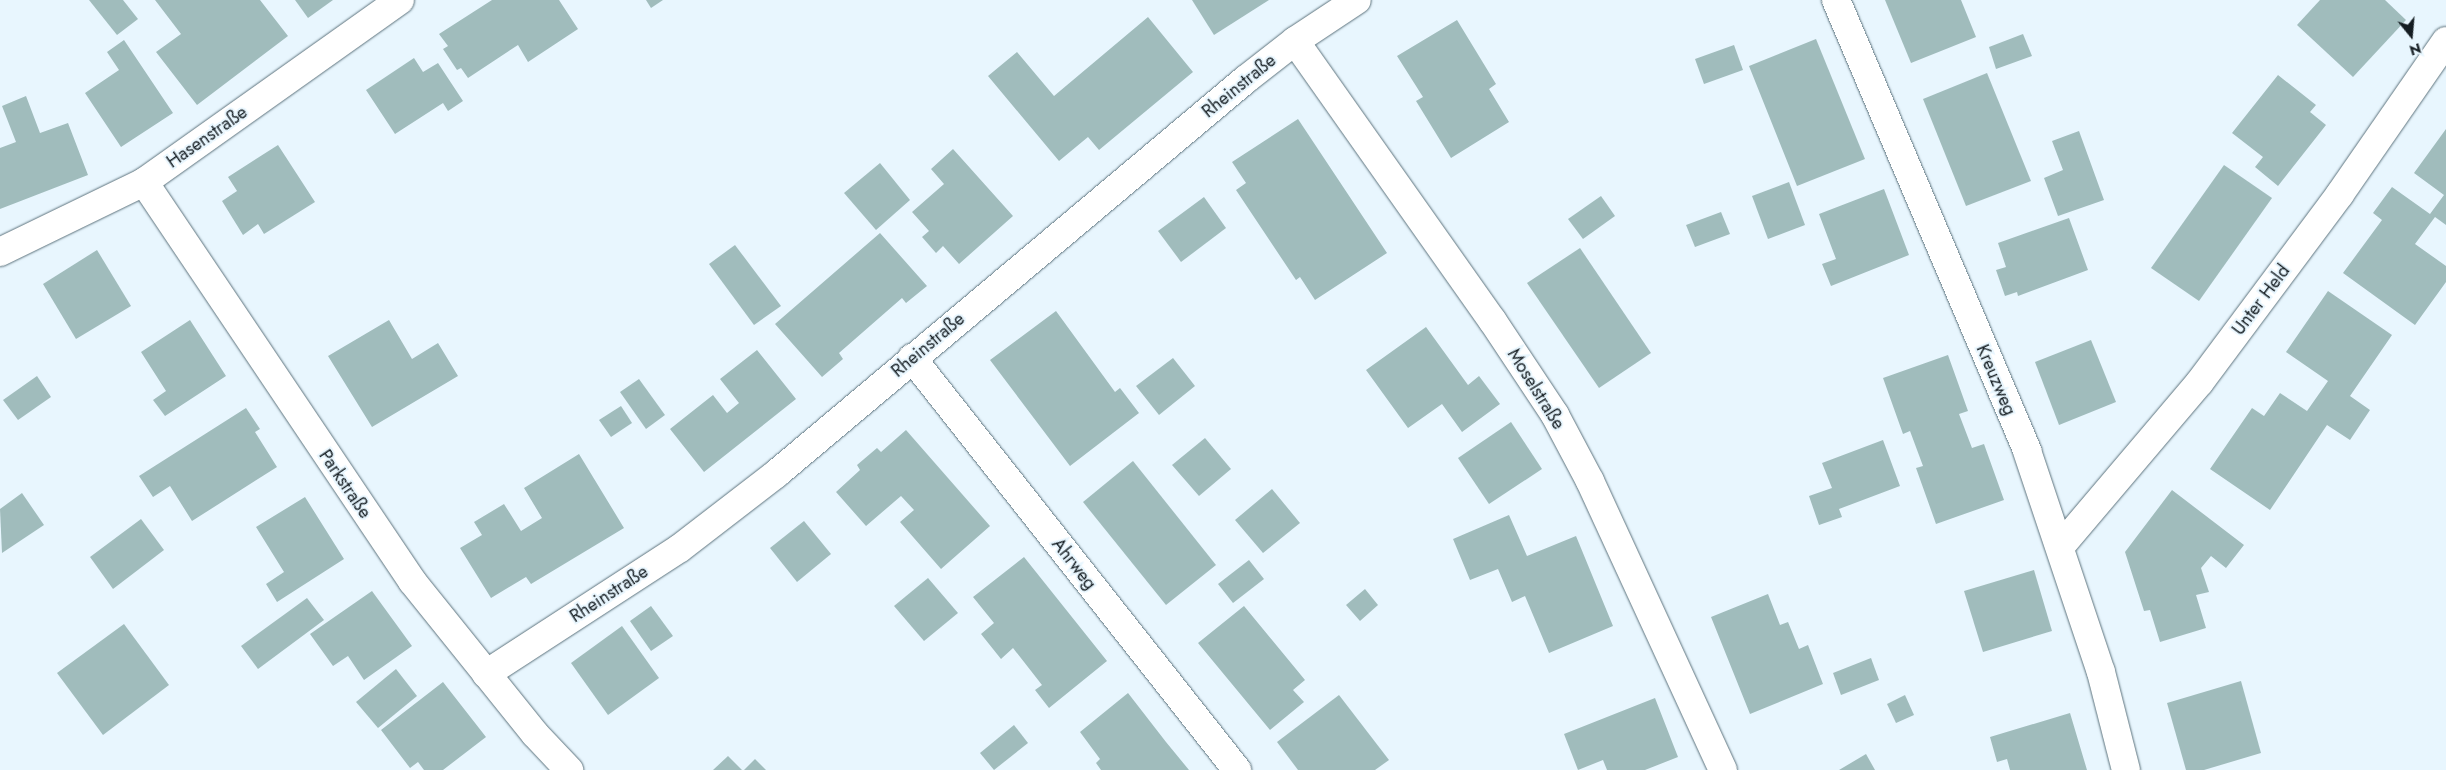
<!DOCTYPE html>
<html>
<head>
<meta charset="utf-8">
<style>
  body { margin:0 }
  #map { position:relative; width:2446px; height:770px; overflow:hidden; background:#e8f6fe; font-family:Jost,sans-serif }
  div>[style] { position:absolute }
  [style*='--x'] { left:calc(var(--x)*1px); top:calc(var(--y)*1px); width:calc(var(--w)*1px); rotate:calc(var(--a)*1deg) }
  .building>* { inset:0; background:#a0bcbc }
  .roads { filter:drop-shadow(0 0 1px #5d737d) drop-shadow(0 0 1px #5d737d) }
  .minor>* { height:28px; margin:-14px; padding:0 14px; transform-origin:14px; border-radius:14px; background:#fff }
  span { translate:-50% -50%; white-space:nowrap; text-align:center; line-height:1.15; -webkit-text-stroke:4px #e8f6fe; paint-order:stroke }
  .street-label { font-size:18px; color:#151d22 }
  .north { position:absolute; left:2386px; top:10px; width:50px; height:50px; -webkit-text-stroke:4px #e8f6fe; paint-order:stroke; rotate:163deg; font-size:14px; font-weight:700; line-height:20px; text-align:center; color:#151d22 }
  .north::after { content:''; display:block; margin:auto; width:18px; height:22px; background:#151d22; clip-path:polygon(50% 0,100% 100%,50% 72%,0 100%) }
</style>
</head>
<body>
<div id="map">
  <div class="building">
    <i style="clip-path:polygon(89px 0,123px 0,138px 19px,117px 35px)"></i>
    <i style="clip-path:polygon(155px 0,260px 0,288px 36px,197px 105px,156px 52px,181px 34px)"></i>
    <i style="clip-path:polygon(295px 0,333px 0,308px 18px)"></i>
    <i style="clip-path:polygon(492px 0,559px 0,578px 29px,528px 62px,518px 45px,468px 78px,461px 68px,457px 70px,443px 49px,448px 46px,439px 34px)"></i>
    <i style="clip-path:polygon(646px 0,663px 0,651px 8px)"></i>
    <i style="clip-path:polygon(1192px 0,1269px 0,1214px 35px)"></i>
    <i style="clip-path:polygon(1885px 0,1961px 0,1976px 37px,1911px 63px)"></i>
    <i style="clip-path:polygon(2320px 0,2385px 0,2406px 20px,2353px 77px,2297px 25px)"></i>
    <i style="clip-path:polygon(1148px 17px,1193px 72px,1099px 150px,1088px 137px,1059px 161px,988px 76px,1017px 52px,1054px 96px)"></i>
    <i style="clip-path:polygon(1457px 20px,1496px 84px,1489px 89px,1509px 122px,1451px 158px,1416px 101px,1423px 97px,1397px 56px)"></i>
    <i style="clip-path:polygon(2023px 34px,2032px 56px,1996px 69px,1989px 47px)"></i>
    <i style="clip-path:polygon(1816px 39px,1865px 159px,1797px 186px,1749px 66px)"></i>
    <i style="clip-path:polygon(124px 40px,173px 113px,121px 147px,85px 93px,119px 70px,107px 52px)"></i>
    <i style="clip-path:polygon(1734px 45px,1743px 70px,1704px 84px,1695px 59px)"></i>
    <i style="clip-path:polygon(414px 58px,423px 72px,438px 63px,463px 101px,448px 111px,443px 103px,395px 134px,366px 90px)"></i>
    <i style="clip-path:polygon(1987px 73px,2031px 181px,1966px 206px,1923px 99px)"></i>
    <i style="clip-path:polygon(2278px 75px,2316px 105px,2310px 112px,2326px 125px,2278px 186px,2255px 167px,2263px 157px,2232px 133px)"></i>
    <i style="clip-path:polygon(26px 96px,40px 133px,68px 123px,88px 175px,0 209px,0 148px,16px 142px,2px 106px)"></i>
    <i style="clip-path:polygon(1298px 119px,1387px 253px,1315px 300px,1300px 277px,1296px 280px,1236px 190px,1246px 183px,1232px 162px)"></i>
    <i style="clip-path:polygon(2446px 129px,2446px 225px,2435px 217px,2415px 244px,2446px 266px,2446px 282px,2415px 325px,2343px 273px,2382px 220px,2373px 213px,2392px 187px,2430px 214px,2444px 195px,2414px 173px)"></i>
    <i style="clip-path:polygon(2079px 131px,2104px 200px,2058px 216px,2044px 178px,2063px 170px,2052px 141px)"></i>
    <i style="clip-path:polygon(278px 145px,315px 202px,264px 234px,258px 224px,243px 235px,222px 201px,237px 191px,228px 177px)"></i>
    <i style="clip-path:polygon(953px 149px,1013px 216px,959px 264px,943px 246px,936px 253px,922px 237px,929px 231px,912px 212px,944px 184px,931px 169px)"></i>
    <i style="clip-path:polygon(880px 163px,910px 200px,876px 230px,844px 193px)"></i>
    <i style="clip-path:polygon(2224px 165px,2272px 198px,2199px 301px,2151px 268px)"></i>
    <i style="clip-path:polygon(1789px 182px,1805px 225px,1768px 239px,1752px 196px)"></i>
    <i style="clip-path:polygon(1884px 189px,1909px 255px,1831px 286px,1822px 264px,1836px 259px,1819px 214px)"></i>
    <i style="clip-path:polygon(1601px 196px,1615px 216px,1583px 239px,1568px 219px)"></i>
    <i style="clip-path:polygon(1204px 197px,1226px 228px,1181px 262px,1158px 231px)"></i>
    <i style="clip-path:polygon(1721px 212px,1730px 234px,1695px 247px,1686px 225px)"></i>
    <i style="clip-path:polygon(2069px 218px,2088px 270px,2018px 296px,2017px 292px,2005px 296px,1996px 270px,2006px 267px,1998px 243px)"></i>
    <i style="clip-path:polygon(880px 233px,927px 286px,906px 303px,902px 298px,839px 353px,843px 359px,822px 377px,775px 324px)"></i>
    <i style="clip-path:polygon(735px 245px,781px 306px,754px 325px,709px 264px)"></i>
    <i style="clip-path:polygon(1580px 248px,1651px 353px,1599px 388px,1527px 283px)"></i>
    <i style="clip-path:polygon(97px 250px,131px 306px,76px 339px,43px 284px)"></i>
    <i style="clip-path:polygon(2328px 291px,2392px 335px,2350px 396px,2370px 410px,2350px 440px,2327px 425px,2270px 510px,2210px 469px,2252px 408px,2264px 416px,2280px 393px,2307px 411px,2328px 381px,2286px 352px)"></i>
    <i style="clip-path:polygon(1056px 311px,1115px 392px,1120px 388px,1139px 413px,1070px 466px,990px 360px)"></i>
    <i style="clip-path:polygon(190px 320px,226px 376px,165px 416px,153px 400px,166px 391px,141px 352px)"></i>
    <i style="clip-path:polygon(389px 320px,412px 359px,438px 343px,458px 376px,372px 427px,328px 356px)"></i>
    <i style="clip-path:polygon(1426px 327px,1468px 385px,1479px 376px,1500px 404px,1462px 432px,1442px 404px,1408px 428px,1366px 370px)"></i>
    <i style="clip-path:polygon(2091px 340px,2116px 402px,2059px 425px,2035px 362px)"></i>
    <i style="clip-path:polygon(757px 350px,796px 399px,704px 472px,670px 429px,713px 395px,727px 413px,739px 403px,720px 379px)"></i>
    <i style="clip-path:polygon(1948px 355px,1968px 411px,1959px 414px,1972px 448px,1984px 444px,2004px 500px,1936px 524px,1916px 468px,1923px 466px,1910px 431px,1903px 434px,1883px 378px)"></i>
    <i style="clip-path:polygon(1173px 358px,1195px 386px,1159px 415px,1136px 386px)"></i>
    <i style="clip-path:polygon(37px 376px,51px 397px,18px 420px,3px 400px)"></i>
    <i style="clip-path:polygon(639px 379px,665px 415px,646px 429px,620px 392px)"></i>
    <i style="clip-path:polygon(621px 406px,632px 423px,611px 437px,599px 420px)"></i>
    <i style="clip-path:polygon(246px 408px,260px 429px,255px 432px,277px 467px,192px 521px,170px 486px,153px 497px,139px 476px)"></i>
    <i style="clip-path:polygon(1511px 422px,1542px 469px,1489px 504px,1458px 458px)"></i>
    <i style="clip-path:polygon(906px 430px,990px 526px,941px 569px,900px 522px,914px 510px,901px 496px,866px 526px,836px 492px,860px 470px,857px 465px,877px 448px,881px 452px)"></i>
    <i style="clip-path:polygon(1205px 438px,1231px 469px,1199px 496px,1172px 465px)"></i>
    <i style="clip-path:polygon(1883px 440px,1900px 486px,1839px 509px,1842px 517px,1819px 525px,1809px 496px,1832px 488px,1822px 463px)"></i>
    <i style="clip-path:polygon(579px 454px,624px 528px,531px 584px,526px 577px,491px 598px,460px 548px,482px 535px,474px 522px,504px 504px,521px 531px,542px 518px,524px 488px)"></i>
    <i style="clip-path:polygon(1133px 461px,1216px 565px,1166px 605px,1083px 502px)"></i>
    <i style="clip-path:polygon(1272px 489px,1300px 523px,1263px 553px,1235px 520px)"></i>
    <i style="clip-path:polygon(2172px 490px,2244px 545px,2226px 568px,2211px 556px,2201px 568px,2209px 592px,2196px 595px,2206px 628px,2160px 642px,2150px 610px,2144px 611px,2125px 552px)"></i>
    <i style="clip-path:polygon(22px 493px,44px 525px,2px 553px,0 509px)"></i>
    <i style="clip-path:polygon(305px 497px,344px 559px,277px 602px,266px 584px,284px 572px,256px 527px)"></i>
    <i style="clip-path:polygon(1509px 515px,1527px 556px,1576px 536px,1613px 626px,1549px 653px,1525px 596px,1512px 602px,1498px 569px,1470px 580px,1453px 539px)"></i>
    <i style="clip-path:polygon(141px 519px,164px 550px,113px 589px,90px 557px)"></i>
    <i style="clip-path:polygon(804px 521px,831px 554px,797px 582px,770px 548px)"></i>
    <i style="clip-path:polygon(1024px 557px,1107px 661px,1049px 708px,1035px 690px,1042px 685px,1013px 648px,1001px 659px,981px 634px,994px 623px,973px 597px)"></i>
    <i style="clip-path:polygon(1249px 560px,1264px 579px,1233px 603px,1218px 584px)"></i>
    <i style="clip-path:polygon(2034px 570px,2052px 631px,1983px 652px,1964px 591px)"></i>
    <i style="clip-path:polygon(928px 578px,958px 613px,924px 641px,894px 606px)"></i>
    <i style="clip-path:polygon(1365px 589px,1378px 605px,1360px 621px,1346px 605px)"></i>
    <i style="clip-path:polygon(372px 591px,412px 646px,364px 680px,348px 656px,333px 666px,310px 634px)"></i>
    <i style="clip-path:polygon(1768px 594px,1780px 625px,1788px 622px,1799px 649px,1808px 645px,1823px 684px,1750px 714px,1711px 617px)"></i>
    <i style="clip-path:polygon(307px 598px,324px 620px,258px 669px,241px 646px)"></i>
    <i style="clip-path:polygon(651px 606px,673px 636px,651px 651px,630px 621px)"></i>
    <i style="clip-path:polygon(1244px 606px,1305px 680px,1293px 690px,1304px 702px,1270px 730px,1198px 643px)"></i>
    <i style="clip-path:polygon(124px 624px,169px 685px,103px 735px,57px 673px)"></i>
    <i style="clip-path:polygon(622px 626px,659px 678px,608px 715px,571px 663px)"></i>
    <i style="clip-path:polygon(1871px 658px,1879px 680px,1841px 695px,1833px 673px)"></i>
    <i style="clip-path:polygon(396px 669px,417px 696px,378px 728px,356px 702px)"></i>
    <i style="clip-path:polygon(2241px 681px,2261px 753px,2204px 770px,2186px 770px,2167px 703px)"></i>
    <i style="clip-path:polygon(443px 682px,486px 737px,443px 770px,424px 770px,418px 762px,410px 768px,381px 730px)"></i>
    <i style="clip-path:polygon(1128px 693px,1166px 742px,1189px 770px,1101px 770px,1096px 763px,1100px 759px,1080px 732px)"></i>
    <i style="clip-path:polygon(1339px 695px,1389px 760px,1375px 770px,1298px 770px,1277px 742px)"></i>
    <i style="clip-path:polygon(1905px 695px,1914px 715px,1896px 723px,1887px 704px)"></i>
    <i style="clip-path:polygon(1655px 698px,1678px 757px,1645px 770px,1607px 770px,1603px 760px,1578px 770px,1564px 734px)"></i>
    <i style="clip-path:polygon(2070px 713px,2087px 770px,2010px 770px,2007px 759px,1997px 762px,1990px 737px)"></i>
    <i style="clip-path:polygon(1014px 725px,1028px 743px,994px 770px,980px 753px)"></i>
    <i style="clip-path:polygon(1866px 754px,1875px 770px,1839px 770px)"></i>
    <i style="clip-path:polygon(728px 756px,742px 770px,713px 770px)"></i>
    <i style="clip-path:polygon(755px 759px,766px 770px,744px 770px)"></i>
  </div>
  <div class="roads">
    <div class="minor">
      <i style="--x:1836;--y:0;--w:490;--a:67"></i>
      <i style="--x:2027;--y:451;--w:233;--a:71.5"></i>
      <i style="--x:2101;--y:672;--w:101;--a:75.7"></i>
      <i style="--x:1295;--y:41;--w:342;--a:54.8"></i>
      <i style="--x:1492;--y:320;--w:114;--a:56.4"></i>
      <i style="--x:1555;--y:415;--w:75;--a:62.1"></i>
      <i style="--x:1590;--y:481;--w:318;--a:65.3"></i>
      <i style="--x:144;--y:182;--w:481;--a:56.1"></i>
      <i style="--x:412;--y:581;--w:196;--a:51.2"></i>
      <i style="--x:535;--y:734;--w:50;--a:46.6"></i>
      <i style="--x:0;--y:252;--w:160;--a:-25.9"></i>
      <i style="--x:144;--y:182;--w:314;--a:-35.4"></i>
      <i style="--x:912;--y:358;--w:525;--a:51.73"></i>
      <i style="--x:2060;--y:547;--w:216;--a:-49.7"></i>
      <i style="--x:2200;--y:382;--w:234;--a:-53.3"></i>
      <i style="--x:2340;--y:194;--w:186;--a:-55.3"></i>
      <i style="--x:486;--y:674;--w:231;--a:-33"></i>
      <i style="--x:680;--y:548;--w:121;--a:-37.6"></i>
      <i style="--x:776;--y:474;--w:613;--a:-40.03"></i>
      <i style="--x:1245;--y:80;--w:63;--a:-38"></i>
      <i style="--x:1295;--y:41;--w:74;--a:-33.5"></i>
    </div>
  </div>
  <div class="street-label">
    <span style="left:1239px;top:86px;rotate:-39deg">Rheinstraße</span>
    <span style="left:207px;top:137px;rotate:-35deg">Hasenstraße</span>
    <span style="left:2261px;top:300px;rotate:-53deg">Unter Held</span>
    <span style="left:928px;top:345px;rotate:-40deg">Rheinstraße</span>
    <span style="left:1996px;top:380px;rotate:67deg">Kreuzweg</span>
    <span style="left:1536px;top:389px;rotate:58deg">Moselstraße</span>
    <span style="left:345px;top:484px;rotate:56deg">Parkstraße</span>
    <span style="left:1074px;top:564px;rotate:52deg">Ahrweg</span>
    <span style="left:609px;top:594px;rotate:-33deg">Rheinstraße</span>
  </div>
  <div class="north">N</div>
</div>
</body>
</html>
